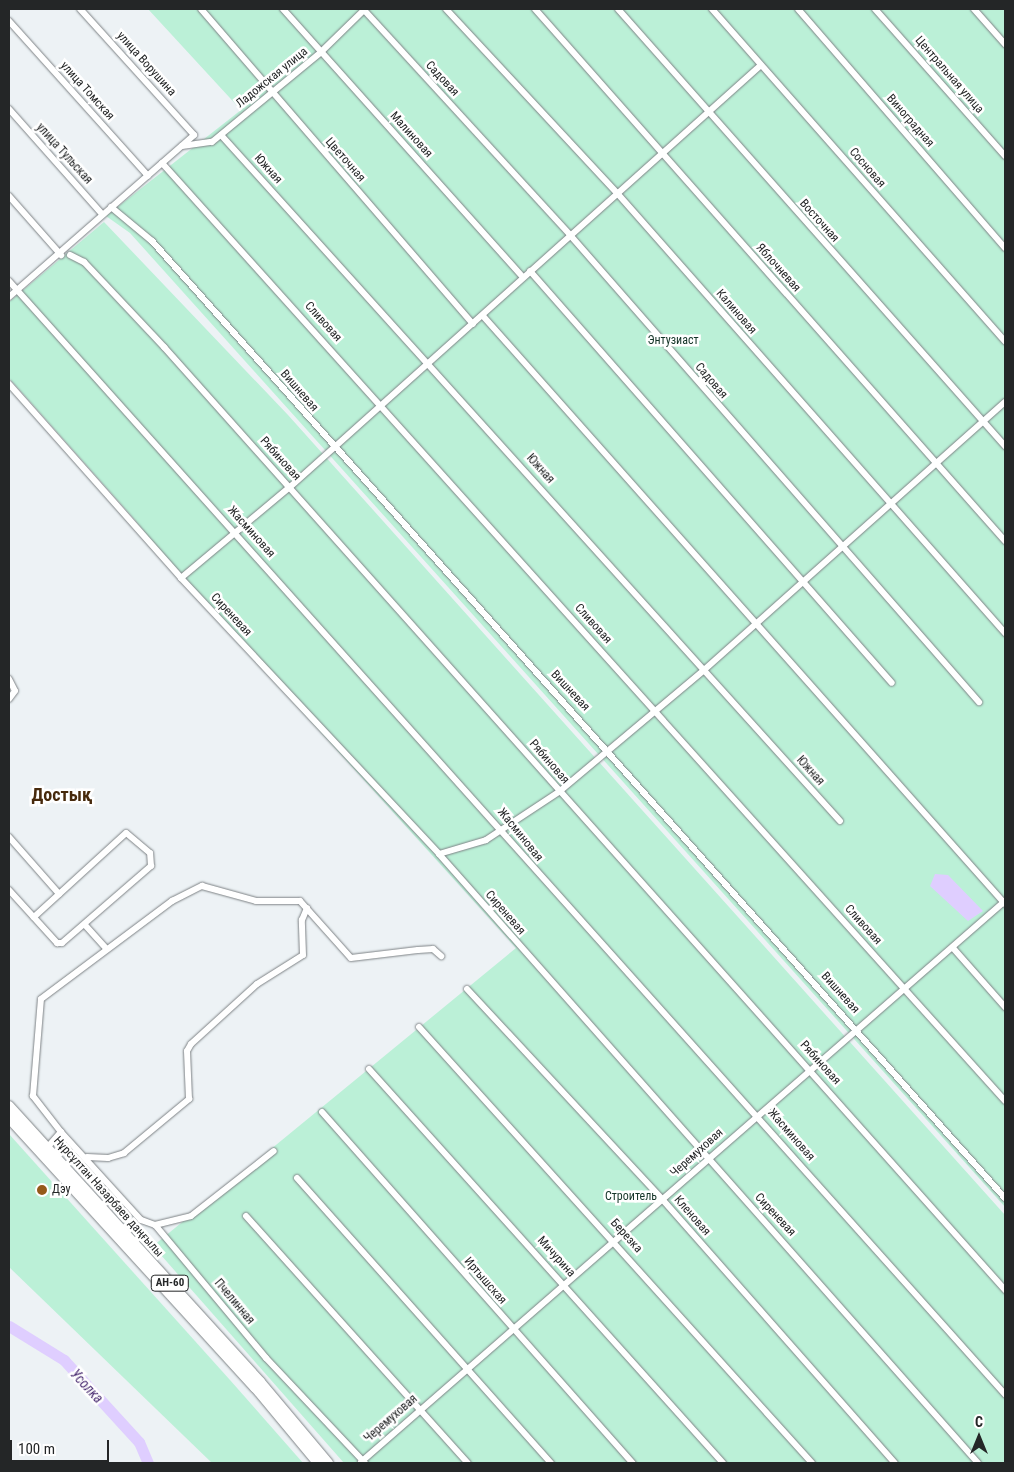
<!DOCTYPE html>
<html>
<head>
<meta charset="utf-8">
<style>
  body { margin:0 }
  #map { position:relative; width:1014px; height:1472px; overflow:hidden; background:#edf2f5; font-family:"Roboto Condensed",sans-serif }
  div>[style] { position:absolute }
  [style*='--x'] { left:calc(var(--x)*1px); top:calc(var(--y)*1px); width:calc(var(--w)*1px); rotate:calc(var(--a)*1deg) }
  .green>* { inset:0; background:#bbf0d7 }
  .water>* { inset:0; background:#dfceff }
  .river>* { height:11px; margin:-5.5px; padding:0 5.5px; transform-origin:5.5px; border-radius:5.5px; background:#dfceff }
  .roads { filter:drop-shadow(0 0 1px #7d8285) drop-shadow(0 0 1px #7d8285) }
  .minor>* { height:6px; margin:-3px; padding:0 3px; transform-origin:3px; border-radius:3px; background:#fff }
  .primary>* { height:10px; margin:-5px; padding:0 5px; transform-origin:5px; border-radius:5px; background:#fff }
  .dots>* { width:14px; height:14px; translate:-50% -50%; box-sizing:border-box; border:2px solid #fff; border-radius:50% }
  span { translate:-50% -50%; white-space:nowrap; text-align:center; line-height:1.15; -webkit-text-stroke:5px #fff; paint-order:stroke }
  .shield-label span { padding:1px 4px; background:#fff; border:1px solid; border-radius:4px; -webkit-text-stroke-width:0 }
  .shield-label { font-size:11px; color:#242627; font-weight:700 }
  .street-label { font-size:12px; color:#242627 }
  .park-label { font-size:12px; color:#133427 }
  .poi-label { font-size:12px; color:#242627 }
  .left { translate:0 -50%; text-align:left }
  .water-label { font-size:14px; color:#482a70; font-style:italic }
  .district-label { font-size:18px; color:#46290c; font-weight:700 }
  .frame { position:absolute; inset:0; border:10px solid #242627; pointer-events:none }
  .north { position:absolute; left:954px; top:1412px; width:50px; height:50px; -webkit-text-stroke:4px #fff; paint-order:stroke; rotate:0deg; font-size:14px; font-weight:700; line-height:20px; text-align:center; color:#242627 }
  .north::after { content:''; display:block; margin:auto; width:18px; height:22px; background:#242627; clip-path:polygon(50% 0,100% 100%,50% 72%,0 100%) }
  .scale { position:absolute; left:10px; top:1440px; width:99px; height:22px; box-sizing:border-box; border:2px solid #242627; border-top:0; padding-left:6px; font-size:15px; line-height:18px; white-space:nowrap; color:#242627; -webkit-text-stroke:4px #fff; paint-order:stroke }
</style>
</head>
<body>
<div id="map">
  <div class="green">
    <i style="clip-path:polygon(148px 9px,1005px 9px,1005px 1207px,130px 233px,106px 216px,241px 110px)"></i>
    <i style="clip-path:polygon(104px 222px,288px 415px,1005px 1215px,1005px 1463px,344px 1463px,153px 1246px,516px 948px,181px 578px,135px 520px,9px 378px,9px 302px)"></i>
    <i style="clip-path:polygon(9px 1134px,230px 1380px,303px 1463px,212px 1463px,9px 1267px)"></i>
  </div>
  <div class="water">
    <i style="clip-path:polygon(935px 874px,948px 875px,983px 911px,968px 921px,930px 886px)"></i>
  </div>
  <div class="river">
    <i style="--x:9;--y:1326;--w:65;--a:31.7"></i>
    <i style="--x:64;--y:1360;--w:111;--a:47.6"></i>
    <i style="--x:139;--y:1442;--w:23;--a:67"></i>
  </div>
  <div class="roads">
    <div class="minor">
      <i style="--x:201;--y:9;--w:416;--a:49.2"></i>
      <i style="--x:283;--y:9;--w:360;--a:48.2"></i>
      <i style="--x:446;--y:9;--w:251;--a:47.1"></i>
      <i style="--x:617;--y:193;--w:587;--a:48.59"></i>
      <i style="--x:535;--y:9;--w:710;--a:48.54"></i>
      <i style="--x:618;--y:9;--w:584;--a:48.47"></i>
      <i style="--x:712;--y:9;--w:443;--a:48.6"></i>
      <i style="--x:798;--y:9;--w:316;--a:49.1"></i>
      <i style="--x:875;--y:9;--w:196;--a:48.5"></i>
      <i style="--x:974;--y:9;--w:47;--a:48.5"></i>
      <i style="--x:364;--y:10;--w:305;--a:47.5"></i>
      <i style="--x:570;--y:235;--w:621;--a:48.79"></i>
      <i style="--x:9;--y:21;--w:208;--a:48.1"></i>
      <i style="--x:9;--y:109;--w:140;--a:48.5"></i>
      <i style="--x:221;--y:135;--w:924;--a:47.94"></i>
      <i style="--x:182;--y:146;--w:30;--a:-8"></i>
      <i style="--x:212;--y:142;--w:141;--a:-39.5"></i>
      <i style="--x:321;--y:52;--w:62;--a:-44.3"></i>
      <i style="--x:162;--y:163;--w:1261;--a:48.05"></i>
      <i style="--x:9;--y:196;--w:79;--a:48.6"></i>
      <i style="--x:111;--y:207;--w:53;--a:39.7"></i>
      <i style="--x:152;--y:241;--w:1282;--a:48.29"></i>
      <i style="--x:70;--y:255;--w:16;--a:27"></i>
      <i style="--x:84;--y:262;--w:117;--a:46.7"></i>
      <i style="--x:164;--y:347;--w:1264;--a:48.27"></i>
      <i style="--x:530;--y:271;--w:548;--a:48.7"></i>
      <i style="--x:9;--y:281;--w:1494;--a:48.18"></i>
      <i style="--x:9;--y:297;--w:246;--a:-41.2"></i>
      <i style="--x:194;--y:135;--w:170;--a:-132.1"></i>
      <i style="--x:483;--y:316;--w:786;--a:48.4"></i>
      <i style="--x:9;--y:384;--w:259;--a:48.4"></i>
      <i style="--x:181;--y:578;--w:378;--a:46.9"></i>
      <i style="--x:439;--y:854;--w:813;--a:48.49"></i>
      <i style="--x:181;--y:578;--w:142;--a:-39.9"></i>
      <i style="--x:290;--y:487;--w:632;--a:-41.86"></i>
      <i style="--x:9;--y:679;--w:13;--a:63"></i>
      <i style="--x:15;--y:691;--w:10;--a:127"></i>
      <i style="--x:9;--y:837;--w:76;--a:48.7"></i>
      <i style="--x:439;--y:854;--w:49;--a:-16.6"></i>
      <i style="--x:486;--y:840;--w:89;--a:-33.5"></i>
      <i style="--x:560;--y:791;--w:188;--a:-40"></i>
      <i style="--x:704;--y:670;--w:403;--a:-41.7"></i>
      <i style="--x:9;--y:890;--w:72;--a:47.8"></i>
      <i style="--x:57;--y:943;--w:5;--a:0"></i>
      <i style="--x:62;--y:943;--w:118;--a:-40.9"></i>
      <i style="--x:151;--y:866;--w:13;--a:-94"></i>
      <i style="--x:150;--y:853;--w:31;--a:-140"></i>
      <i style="--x:126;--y:833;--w:125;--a:137.6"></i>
      <i style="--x:85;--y:925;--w:31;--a:48"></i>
      <i style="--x:953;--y:948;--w:79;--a:48.6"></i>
      <i style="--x:467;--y:989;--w:287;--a:47.1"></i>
      <i style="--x:662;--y:1199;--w:352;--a:48.6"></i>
      <i style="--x:419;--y:1027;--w:587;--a:47.97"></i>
      <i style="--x:369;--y:1069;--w:530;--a:48.06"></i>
      <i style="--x:322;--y:1112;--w:469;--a:48.5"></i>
      <i style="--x:46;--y:1149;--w:23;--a:-49"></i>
      <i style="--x:87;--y:1157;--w:21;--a:3"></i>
      <i style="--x:108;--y:1158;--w:17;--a:-17"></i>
      <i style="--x:124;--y:1153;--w:85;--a:-39.7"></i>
      <i style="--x:189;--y:1099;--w:48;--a:-92.4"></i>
      <i style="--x:187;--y:1051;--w:8;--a:-60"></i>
      <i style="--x:191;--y:1044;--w:89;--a:-42.3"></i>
      <i style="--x:257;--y:984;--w:54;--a:-32.2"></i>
      <i style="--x:303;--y:955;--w:35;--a:-92"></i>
      <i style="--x:302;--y:920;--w:13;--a:-67"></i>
      <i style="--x:297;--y:1178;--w:382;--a:48.3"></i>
      <i style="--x:246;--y:1216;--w:332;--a:48.1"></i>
      <i style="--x:155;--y:1225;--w:37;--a:-14"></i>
      <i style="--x:191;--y:1216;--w:105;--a:-38.1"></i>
      <i style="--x:361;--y:1462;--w:854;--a:-41.06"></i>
      <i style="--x:365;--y:1463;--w:144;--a:-133.3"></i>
      <i style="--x:266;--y:1358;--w:173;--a:-129.8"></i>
      <i style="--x:155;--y:1225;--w:15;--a:-160"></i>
      <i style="--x:141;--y:1220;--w:119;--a:-132.3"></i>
      <i style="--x:61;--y:1132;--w:46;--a:-127.9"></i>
      <i style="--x:33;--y:1096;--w:97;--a:-85.3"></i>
      <i style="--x:41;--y:999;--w:164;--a:-36.8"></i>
      <i style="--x:172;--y:901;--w:34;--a:-27"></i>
      <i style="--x:202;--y:886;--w:56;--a:15.5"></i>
      <i style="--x:256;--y:901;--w:44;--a:0"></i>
      <i style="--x:300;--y:901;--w:76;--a:48.2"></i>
      <i style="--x:351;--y:958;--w:67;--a:-6.8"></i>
      <i style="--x:418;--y:950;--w:15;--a:-4"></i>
      <i style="--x:433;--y:949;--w:11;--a:41"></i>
    </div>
    <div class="primary">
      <i style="--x:9;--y:1106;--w:373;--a:47.7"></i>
      <i style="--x:260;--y:1382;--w:106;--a:50"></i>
      <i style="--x:9;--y:1118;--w:365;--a:47.6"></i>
      <i style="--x:255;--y:1387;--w:99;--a:50.3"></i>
    </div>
  </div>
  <div class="dots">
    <i style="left:42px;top:1190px;background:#955a1a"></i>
  </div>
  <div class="shield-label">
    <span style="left:170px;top:1283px">АН-60</span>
  </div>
  <div class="street-label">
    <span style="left:146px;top:64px;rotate:48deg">улица Ворушина</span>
    <span style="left:949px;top:75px;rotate:49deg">Центральная улица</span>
    <span style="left:272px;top:78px;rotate:-39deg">Ладожская улица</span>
    <span style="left:442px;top:79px;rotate:47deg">Садовая</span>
    <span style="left:87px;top:91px;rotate:48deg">улица Томская</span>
    <span style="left:910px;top:121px;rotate:49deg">Виноградная</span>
    <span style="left:411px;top:135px;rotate:48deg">Малиновая</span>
    <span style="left:64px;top:154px;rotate:48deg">улица Тульская</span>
    <span style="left:345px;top:160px;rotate:49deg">Цветочная</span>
    <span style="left:867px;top:168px;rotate:49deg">Сосновая</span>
    <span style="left:268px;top:169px;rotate:48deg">Южная</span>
    <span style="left:819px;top:221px;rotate:48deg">Восточная</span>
    <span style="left:778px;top:268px;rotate:48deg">Яблочневая</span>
    <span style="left:736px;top:312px;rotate:49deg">Калиновая</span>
    <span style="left:323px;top:322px;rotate:48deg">Сливовая</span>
    <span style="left:711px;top:381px;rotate:49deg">Садовая</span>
    <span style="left:299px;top:391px;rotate:49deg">Вишневая</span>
    <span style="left:280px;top:459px;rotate:48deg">Рябиновая</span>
    <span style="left:540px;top:469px;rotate:48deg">Южная</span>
    <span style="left:251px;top:532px;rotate:48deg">Жасминовая</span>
    <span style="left:231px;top:615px;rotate:47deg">Сиреневая</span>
    <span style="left:593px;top:624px;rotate:48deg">Сливовая</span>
    <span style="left:570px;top:691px;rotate:47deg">Вишневая</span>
    <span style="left:549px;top:762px;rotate:49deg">Рябиновая</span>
    <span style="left:810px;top:771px;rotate:48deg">Южная</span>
    <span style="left:520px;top:835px;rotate:51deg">Жасминовая</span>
    <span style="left:505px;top:913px;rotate:49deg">Сиреневая</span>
    <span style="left:863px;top:925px;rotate:48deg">Сливовая</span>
    <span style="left:840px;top:993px;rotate:48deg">Вишневая</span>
    <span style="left:820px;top:1063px;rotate:48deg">Рябиновая</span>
    <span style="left:791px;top:1135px;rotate:49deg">Жасминовая</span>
    <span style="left:697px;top:1153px;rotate:-42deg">Черемуховая</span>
    <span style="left:108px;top:1197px;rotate:48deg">Нұрсұлтан Назарбаев даңғылы</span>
    <span style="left:775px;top:1215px;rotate:47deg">Сиреневая</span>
    <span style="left:692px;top:1216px;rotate:49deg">Кленовая</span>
    <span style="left:626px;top:1236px;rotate:48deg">Березка</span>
    <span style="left:556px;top:1257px;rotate:48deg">Мичурина</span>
    <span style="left:485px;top:1281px;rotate:49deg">Иртышская</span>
    <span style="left:234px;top:1302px;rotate:50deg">Пчелинная</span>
    <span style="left:391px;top:1419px;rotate:-41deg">Черемуховая</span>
  </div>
  <div class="park-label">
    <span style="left:673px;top:341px">Энтузиаст</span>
    <span style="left:631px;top:1197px">Строитель</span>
  </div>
  <div class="poi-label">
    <span class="left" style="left:52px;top:1190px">Дэу</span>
  </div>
  <div class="water-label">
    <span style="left:87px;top:1386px;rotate:47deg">Усолка</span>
  </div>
  <div class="district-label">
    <span style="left:62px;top:795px">Достық</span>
  </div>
  <div class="frame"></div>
  <div class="north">С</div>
  <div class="scale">100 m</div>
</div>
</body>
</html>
